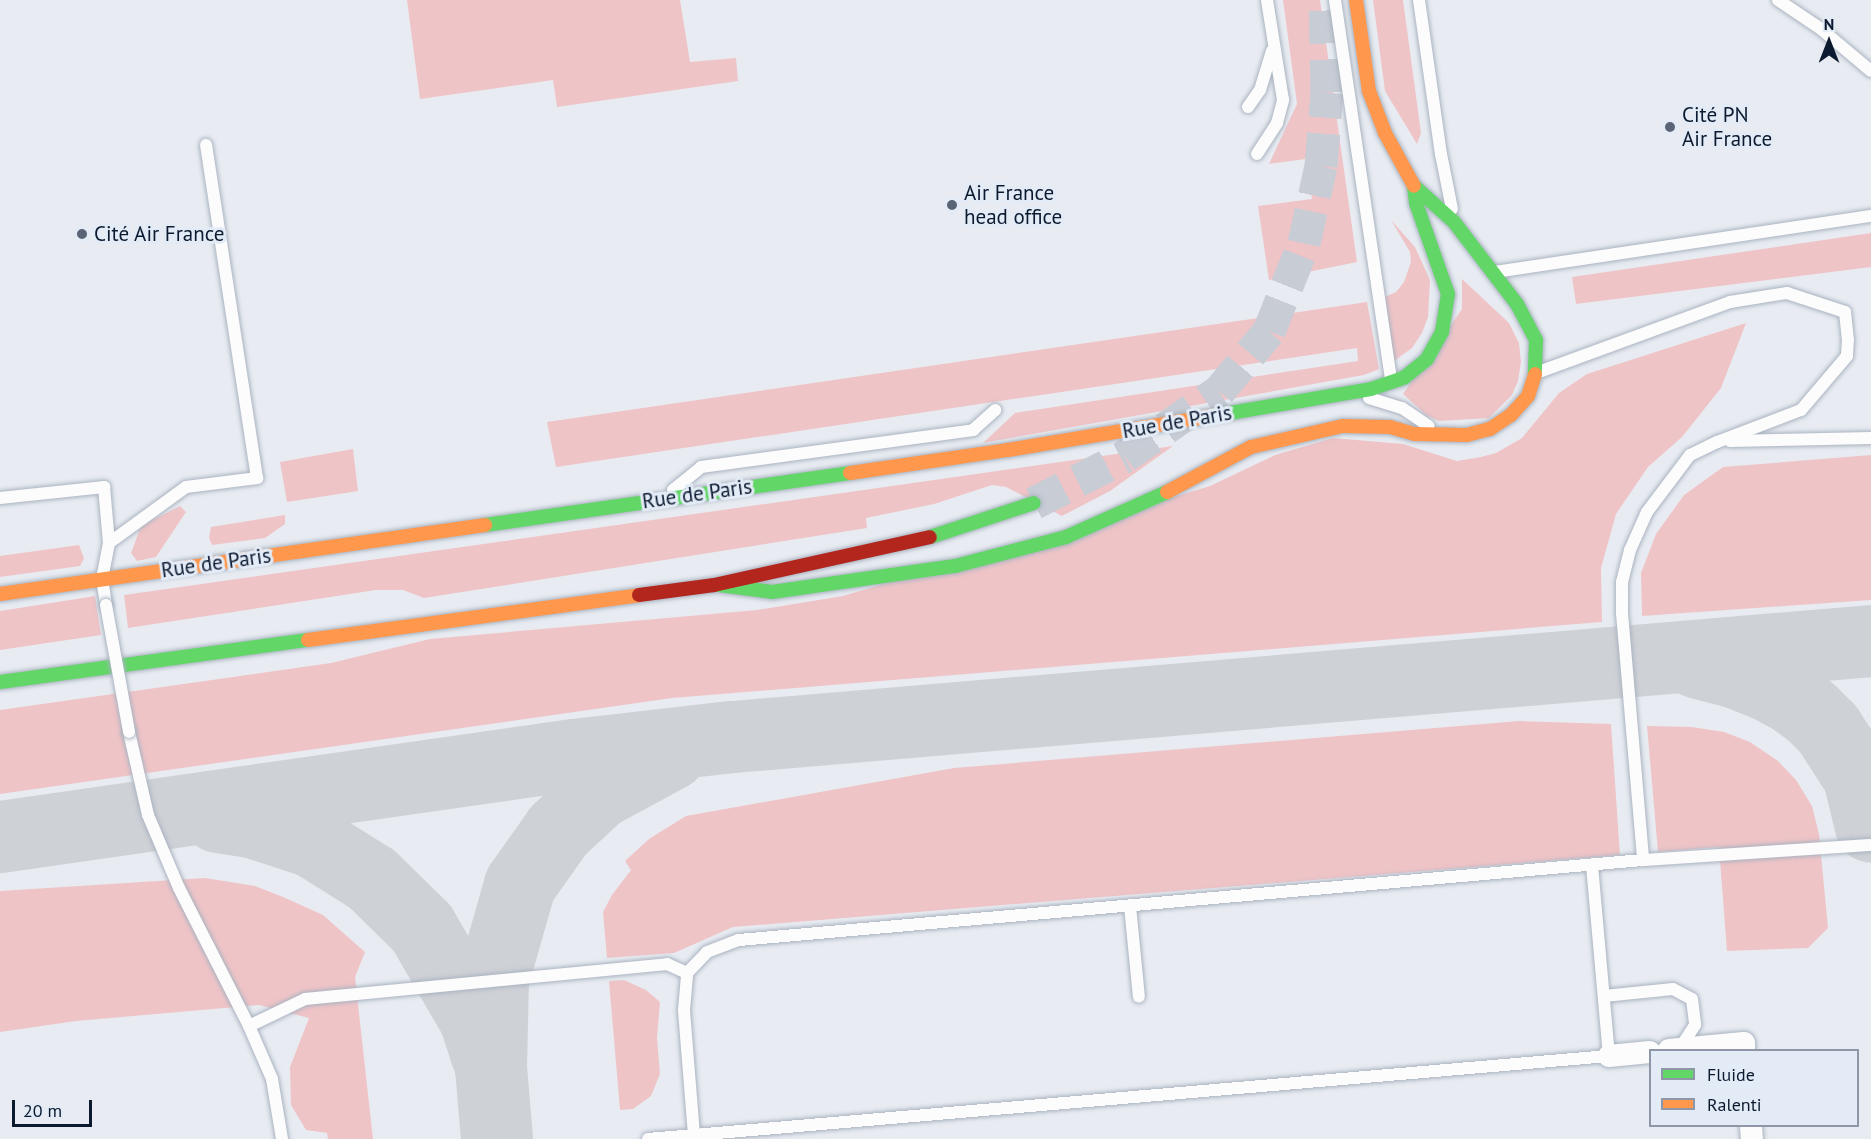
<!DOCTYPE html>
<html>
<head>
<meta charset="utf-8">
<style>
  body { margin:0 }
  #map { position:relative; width:1871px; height:1139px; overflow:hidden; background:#e8ecf2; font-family:"PT Sans",sans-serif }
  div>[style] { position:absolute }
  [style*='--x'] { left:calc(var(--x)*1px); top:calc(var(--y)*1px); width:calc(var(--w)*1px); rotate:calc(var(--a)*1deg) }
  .green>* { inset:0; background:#efc4c7 }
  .taxiway>* { height:72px; margin:-36px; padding:0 36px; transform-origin:36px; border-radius:36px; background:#ced1d6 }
  .primary-tunnel>* { height:33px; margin-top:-16.5px; transform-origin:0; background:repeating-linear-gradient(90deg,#c7ccd5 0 33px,transparent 0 49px) }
  .roads { filter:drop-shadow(0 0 2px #aab3c0) drop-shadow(0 0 2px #aab3c0) }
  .lane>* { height:12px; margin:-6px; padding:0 6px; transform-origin:6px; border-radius:6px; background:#fcfcfd }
  .street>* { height:22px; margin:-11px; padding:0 11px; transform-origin:11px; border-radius:11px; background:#fcfcfd }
  .fast>* { height:14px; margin:-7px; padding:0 7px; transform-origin:7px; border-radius:7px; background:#63d668 }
  .slow>* { height:14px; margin:-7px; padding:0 7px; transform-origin:7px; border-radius:7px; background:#ff974d }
  .jam>* { height:14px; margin:-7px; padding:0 7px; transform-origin:7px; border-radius:7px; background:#b3261e }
  .bridges { filter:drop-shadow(0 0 2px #aab3c0) drop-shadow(0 0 2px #aab3c0) }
  .lane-bridge>* { height:12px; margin:-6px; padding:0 6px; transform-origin:6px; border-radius:6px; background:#fcfcfd }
  .dots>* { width:16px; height:16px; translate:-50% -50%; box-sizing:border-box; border:3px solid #e3ebf7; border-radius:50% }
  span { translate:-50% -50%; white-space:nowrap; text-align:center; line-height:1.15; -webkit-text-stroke:6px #e3ebf7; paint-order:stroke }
  .poi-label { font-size:21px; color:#0c1a30 }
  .left { translate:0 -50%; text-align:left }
  .street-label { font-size:21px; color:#0c1a30 }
  .legend { position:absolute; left:1649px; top:1049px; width:210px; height:78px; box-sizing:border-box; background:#e3ebf7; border:2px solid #8d97a7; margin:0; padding:8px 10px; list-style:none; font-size:18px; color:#0c1a30 }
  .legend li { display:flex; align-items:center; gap:12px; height:30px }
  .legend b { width:30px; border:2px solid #8d97a7 }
  .north { position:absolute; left:1799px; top:12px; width:60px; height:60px; -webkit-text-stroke:4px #e3ebf7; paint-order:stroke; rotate:0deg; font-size:16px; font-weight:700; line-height:24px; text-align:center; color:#0c1a30 }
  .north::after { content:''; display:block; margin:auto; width:21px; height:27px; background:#0c1a30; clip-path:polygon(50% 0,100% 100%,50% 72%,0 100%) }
  .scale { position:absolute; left:12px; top:1100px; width:80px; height:27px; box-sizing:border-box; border:3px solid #0c1a30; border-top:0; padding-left:8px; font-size:18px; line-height:21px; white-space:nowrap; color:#0c1a30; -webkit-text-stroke:4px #e3ebf7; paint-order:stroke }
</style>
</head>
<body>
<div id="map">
  <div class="green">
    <i style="clip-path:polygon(407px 0,680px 0,690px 62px,736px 58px,738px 81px,557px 107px,553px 80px,420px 99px)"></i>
    <i style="clip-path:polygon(1283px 0,1320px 0,1357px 262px,1269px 280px,1258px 206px,1312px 199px,1306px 159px,1269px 164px,1297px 104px)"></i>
    <i style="clip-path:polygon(1373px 0,1403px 0,1421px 133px,1417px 144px,1385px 91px)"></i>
    <i style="clip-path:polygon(1391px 220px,1415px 247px,1430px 280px,1428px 317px,1422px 333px,1412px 348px,1394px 361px,1385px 297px,1396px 292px,1404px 282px,1411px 262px,1410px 252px)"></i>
    <i style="clip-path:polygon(1871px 233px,1871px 267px,1576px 304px,1572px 277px)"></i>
    <i style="clip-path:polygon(1462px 279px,1509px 323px,1519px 343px,1521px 362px,1518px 381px,1512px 395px,1489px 418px,1439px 421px,1426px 415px,1403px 394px,1462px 309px)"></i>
    <i style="clip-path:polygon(1367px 302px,1379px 369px,1364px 375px,983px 443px,1015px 413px,1358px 361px,1357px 348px,556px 467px,547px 422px)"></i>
    <i style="clip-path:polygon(1746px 323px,1721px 388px,1682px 437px,1648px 467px,1616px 514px,1601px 568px,1602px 622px,672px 698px,0 794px,0 710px,331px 663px,430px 639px,757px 610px,843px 596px,1210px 486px,1275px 455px,1333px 438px,1403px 444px,1457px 461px,1481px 457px,1496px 453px,1522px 438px,1559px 393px,1587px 374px)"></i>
    <i style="clip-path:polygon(1173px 446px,1110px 491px,1062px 516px,1006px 487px,992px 485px,934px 504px,866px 518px,867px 528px,424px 598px,403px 590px,376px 590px,128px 628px,124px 595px)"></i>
    <i style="clip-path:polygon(353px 449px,358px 491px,287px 502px,280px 462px)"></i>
    <i style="clip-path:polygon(1871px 455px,1871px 600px,1642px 616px,1641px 573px,1656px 534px,1684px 495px,1723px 467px)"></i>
    <i style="clip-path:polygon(180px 506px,186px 512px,156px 557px,137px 561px,131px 553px,141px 526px)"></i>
    <i style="clip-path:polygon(285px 515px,285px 524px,265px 538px,212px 545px,209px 538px,211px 527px)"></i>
    <i style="clip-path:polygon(79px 545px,84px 558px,80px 566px,0 577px,0 556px)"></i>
    <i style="clip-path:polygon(95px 596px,101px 635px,0 650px,0 611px)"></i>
    <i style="clip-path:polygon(1519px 721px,1611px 724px,1620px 855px,733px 927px,674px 953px,607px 958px,603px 912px,612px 895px,631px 870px,625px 861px,649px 839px,686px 816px,954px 768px)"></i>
    <i style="clip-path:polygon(1647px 726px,1692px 727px,1724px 732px,1750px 742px,1778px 761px,1796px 780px,1812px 806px,1819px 834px,1828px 928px,1808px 948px,1727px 951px,1719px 847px,1658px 852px)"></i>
    <i style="clip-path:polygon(205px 878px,255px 886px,283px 897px,323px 915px,365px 952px,355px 977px,373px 1139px,328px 1139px,327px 1133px,306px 1130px,291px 1105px,290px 1067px,309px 1018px,259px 1005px,76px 1021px,0 1032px,0 891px)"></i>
    <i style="clip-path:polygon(624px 980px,646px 990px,660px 1002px,657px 1038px,660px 1074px,651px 1096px,633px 1109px,620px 1110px,609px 981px)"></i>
  </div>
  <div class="taxiway">
    <i style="--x:1698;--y:663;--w:40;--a:14.4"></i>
    <i style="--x:1737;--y:673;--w:32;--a:22"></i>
    <i style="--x:1767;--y:685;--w:26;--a:28"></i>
    <i style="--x:1790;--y:697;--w:26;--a:36"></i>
    <i style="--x:1811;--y:712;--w:24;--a:45"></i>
    <i style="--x:1828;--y:729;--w:57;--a:57.1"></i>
    <i style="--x:1859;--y:777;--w:51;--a:76.5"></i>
    <i style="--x:218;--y:817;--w:37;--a:9"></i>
    <i style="--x:255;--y:823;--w:61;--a:18.1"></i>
    <i style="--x:313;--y:842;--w:70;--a:32.1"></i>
    <i style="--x:372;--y:879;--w:70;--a:44.4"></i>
    <i style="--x:422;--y:928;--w:105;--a:59.8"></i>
    <i style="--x:475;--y:1019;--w:39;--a:72"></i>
    <i style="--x:0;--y:837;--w:580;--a:-8.13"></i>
    <i style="--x:574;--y:755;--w:160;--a:-6.5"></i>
    <i style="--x:733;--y:737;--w:1142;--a:-4.82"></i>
    <i style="--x:497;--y:1139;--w:71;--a:-94.8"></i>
    <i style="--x:491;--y:1068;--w:88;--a:-88.7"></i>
    <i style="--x:493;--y:980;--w:99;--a:-74.1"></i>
    <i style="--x:520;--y:885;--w:67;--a:-54.7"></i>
    <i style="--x:559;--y:830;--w:54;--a:-42.8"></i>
    <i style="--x:599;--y:793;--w:82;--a:-28.4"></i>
  </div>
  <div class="primary-tunnel">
    <i style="--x:1034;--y:503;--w:102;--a:-27.3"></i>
    <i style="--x:1125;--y:456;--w:114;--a:-34.7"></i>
    <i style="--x:1219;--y:391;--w:78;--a:-50.2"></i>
    <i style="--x:1269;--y:331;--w:95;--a:-68.3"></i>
    <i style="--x:1304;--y:243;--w:79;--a:-77.6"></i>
    <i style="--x:1321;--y:166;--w:74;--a:-85.4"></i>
    <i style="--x:1327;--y:92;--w:92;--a:-91.2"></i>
  </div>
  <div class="roads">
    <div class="lane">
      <i style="--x:1335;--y:0;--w:385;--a:81.6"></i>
      <i style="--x:1419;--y:0;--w:156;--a:81.9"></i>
      <i style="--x:1441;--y:154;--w:56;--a:78.7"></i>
      <i style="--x:1778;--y:0;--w:52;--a:34"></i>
      <i style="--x:1821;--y:29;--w:65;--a:40"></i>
      <i style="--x:1248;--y:107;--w:21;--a:-55"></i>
      <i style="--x:1260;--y:90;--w:41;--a:-72.9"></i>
      <i style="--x:1257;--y:154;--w:37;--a:-57"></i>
      <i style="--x:1277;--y:123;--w:24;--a:-75"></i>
      <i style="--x:1283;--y:100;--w:101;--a:-99.1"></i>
      <i style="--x:1495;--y:272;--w:380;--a:-8.5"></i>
      <i style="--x:1536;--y:373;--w:207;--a:-20.1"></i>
      <i style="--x:1730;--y:302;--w:58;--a:-9"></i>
      <i style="--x:1787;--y:293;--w:61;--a:18.1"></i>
      <i style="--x:1845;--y:312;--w:28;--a:84"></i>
      <i style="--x:1848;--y:340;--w:16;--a:94"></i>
      <i style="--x:1847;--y:356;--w:71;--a:130.4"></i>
      <i style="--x:1801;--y:410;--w:90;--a:159.1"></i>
      <i style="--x:1717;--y:442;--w:30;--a:154"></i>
      <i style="--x:1690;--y:455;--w:71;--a:127"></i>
      <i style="--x:1647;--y:512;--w:42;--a:114.1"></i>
      <i style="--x:1630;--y:550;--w:33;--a:104"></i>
      <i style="--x:1622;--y:582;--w:31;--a:90"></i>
      <i style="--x:1622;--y:613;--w:248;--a:85.1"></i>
      <i style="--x:1369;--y:398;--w:34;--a:17"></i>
      <i style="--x:1402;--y:408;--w:32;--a:34"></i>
      <i style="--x:1730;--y:441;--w:141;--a:-1.2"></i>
      <i style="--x:673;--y:490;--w:36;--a:-39"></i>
      <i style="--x:701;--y:467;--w:275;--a:-7.7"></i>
      <i style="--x:973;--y:430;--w:30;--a:-42"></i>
      <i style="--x:0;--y:498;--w:105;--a:-6"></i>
      <i style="--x:104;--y:487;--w:56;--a:84.9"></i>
      <i style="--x:109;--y:543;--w:37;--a:101"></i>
      <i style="--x:102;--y:579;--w:26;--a:81"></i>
      <i style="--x:109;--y:543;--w:95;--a:-36"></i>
      <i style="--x:186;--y:487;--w:72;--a:-7.2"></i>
      <i style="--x:257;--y:478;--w:337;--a:-98.7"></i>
      <i style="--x:129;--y:732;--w:85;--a:77.1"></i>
      <i style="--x:148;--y:815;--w:79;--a:67"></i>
      <i style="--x:179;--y:888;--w:155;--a:63.1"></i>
      <i style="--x:249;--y:1026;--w:58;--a:66.5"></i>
      <i style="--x:272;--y:1079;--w:61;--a:80.5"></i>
      <i style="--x:1130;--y:906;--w:91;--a:84.4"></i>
      <i style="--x:1604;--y:996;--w:69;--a:-5.8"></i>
      <i style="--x:1673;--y:989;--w:21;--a:28"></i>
      <i style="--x:1692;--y:999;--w:26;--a:83"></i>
      <i style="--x:1695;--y:1025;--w:30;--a:123"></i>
      <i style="--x:249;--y:1026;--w:62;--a:-25.7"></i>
      <i style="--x:305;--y:999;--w:364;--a:-5.5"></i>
      <i style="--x:667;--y:964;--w:22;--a:24"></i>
      <i style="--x:694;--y:1135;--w:125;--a:-94.6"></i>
      <i style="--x:684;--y:1010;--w:37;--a:-85"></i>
      <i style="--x:687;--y:973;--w:29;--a:-46"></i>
      <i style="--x:707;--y:952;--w:34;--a:-21"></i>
      <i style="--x:739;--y:940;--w:908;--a:-5.06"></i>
      <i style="--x:1643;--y:860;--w:228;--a:-3.8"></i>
      <i style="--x:648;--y:1139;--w:965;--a:-4.94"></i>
      <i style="--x:1609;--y:1056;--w:191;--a:-95.1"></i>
    </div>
    <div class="street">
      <i style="--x:1669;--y:1050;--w:75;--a:-5.3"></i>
      <i style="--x:1744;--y:1043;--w:7;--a:90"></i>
      <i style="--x:1609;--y:1056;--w:41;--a:-5.6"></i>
      <i style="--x:1751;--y:1126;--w:13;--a:86"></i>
    </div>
    <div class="fast">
      <i style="--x:1414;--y:186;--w:54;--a:42"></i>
      <i style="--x:1454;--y:222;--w:103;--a:52.5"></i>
      <i style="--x:1517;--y:304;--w:41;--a:62.2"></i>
      <i style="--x:1536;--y:340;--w:34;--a:92"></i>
      <i style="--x:1212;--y:416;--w:161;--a:-9.6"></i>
      <i style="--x:1371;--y:389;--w:36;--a:-19"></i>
      <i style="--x:1405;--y:377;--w:28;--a:-39"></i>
      <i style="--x:1427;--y:359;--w:31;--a:-61"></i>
      <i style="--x:1442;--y:332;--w:38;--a:-81"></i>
      <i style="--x:1448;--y:294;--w:96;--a:-109.4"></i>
      <i style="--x:1416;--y:203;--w:17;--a:-97"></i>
      <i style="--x:485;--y:525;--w:369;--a:-8.1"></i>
      <i style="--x:930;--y:537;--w:109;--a:-18.1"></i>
      <i style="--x:719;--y:585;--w:53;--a:7.5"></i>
      <i style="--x:772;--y:592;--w:185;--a:-8.1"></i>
      <i style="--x:955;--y:566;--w:115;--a:-14.6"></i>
      <i style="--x:1066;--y:537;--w:111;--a:-24"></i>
      <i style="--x:0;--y:682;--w:311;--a:-7.8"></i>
    </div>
    <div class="slow">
      <i style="--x:1356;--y:0;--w:92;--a:81.9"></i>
      <i style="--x:1369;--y:91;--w:45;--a:69.1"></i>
      <i style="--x:1385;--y:133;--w:60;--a:61.3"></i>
      <i style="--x:850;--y:473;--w:160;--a:-8.3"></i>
      <i style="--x:1008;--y:450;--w:207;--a:-9.5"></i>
      <i style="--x:1167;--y:492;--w:95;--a:-28.2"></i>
      <i style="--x:1251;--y:447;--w:94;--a:-12.9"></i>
      <i style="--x:1343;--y:426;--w:47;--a:1.2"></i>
      <i style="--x:1390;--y:427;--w:25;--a:16"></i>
      <i style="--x:1414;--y:434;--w:53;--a:1.1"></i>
      <i style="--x:1467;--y:435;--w:24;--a:-15"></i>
      <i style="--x:1490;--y:429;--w:25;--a:-34"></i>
      <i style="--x:1511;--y:415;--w:25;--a:-48"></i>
      <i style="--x:1528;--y:396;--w:23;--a:-72"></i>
      <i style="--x:0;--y:594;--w:490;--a:-8.1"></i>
      <i style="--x:308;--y:640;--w:334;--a:-7.7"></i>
    </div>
    <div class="jam">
      <i style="--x:639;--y:595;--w:76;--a:-7.6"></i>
      <i style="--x:714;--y:585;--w:221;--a:-12.5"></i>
    </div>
  </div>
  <div class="bridges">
    <div class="lane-bridge">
      <i style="--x:106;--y:605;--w:129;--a:79.7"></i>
    </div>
  </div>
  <div class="dots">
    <i style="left:1670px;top:127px;background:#596474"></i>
    <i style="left:952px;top:205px;background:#596474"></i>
    <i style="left:82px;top:234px;background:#596474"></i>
  </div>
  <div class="poi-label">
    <span class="left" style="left:1682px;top:127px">Cité PN<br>Air France</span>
    <span class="left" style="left:964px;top:205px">Air France<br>head office</span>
    <span class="left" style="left:94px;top:234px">Cité Air France</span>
  </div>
  <div class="street-label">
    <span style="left:1177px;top:422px;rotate:-10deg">Rue de Paris</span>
    <span style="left:697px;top:494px;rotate:-8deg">Rue de Paris</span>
    <span style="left:216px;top:563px;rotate:-8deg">Rue de Paris</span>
  </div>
  <ul class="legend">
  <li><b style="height:8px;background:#63d668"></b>Fluide</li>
  <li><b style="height:8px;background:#ff974d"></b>Ralenti</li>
  </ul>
  <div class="north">N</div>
  <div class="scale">20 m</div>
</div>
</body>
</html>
